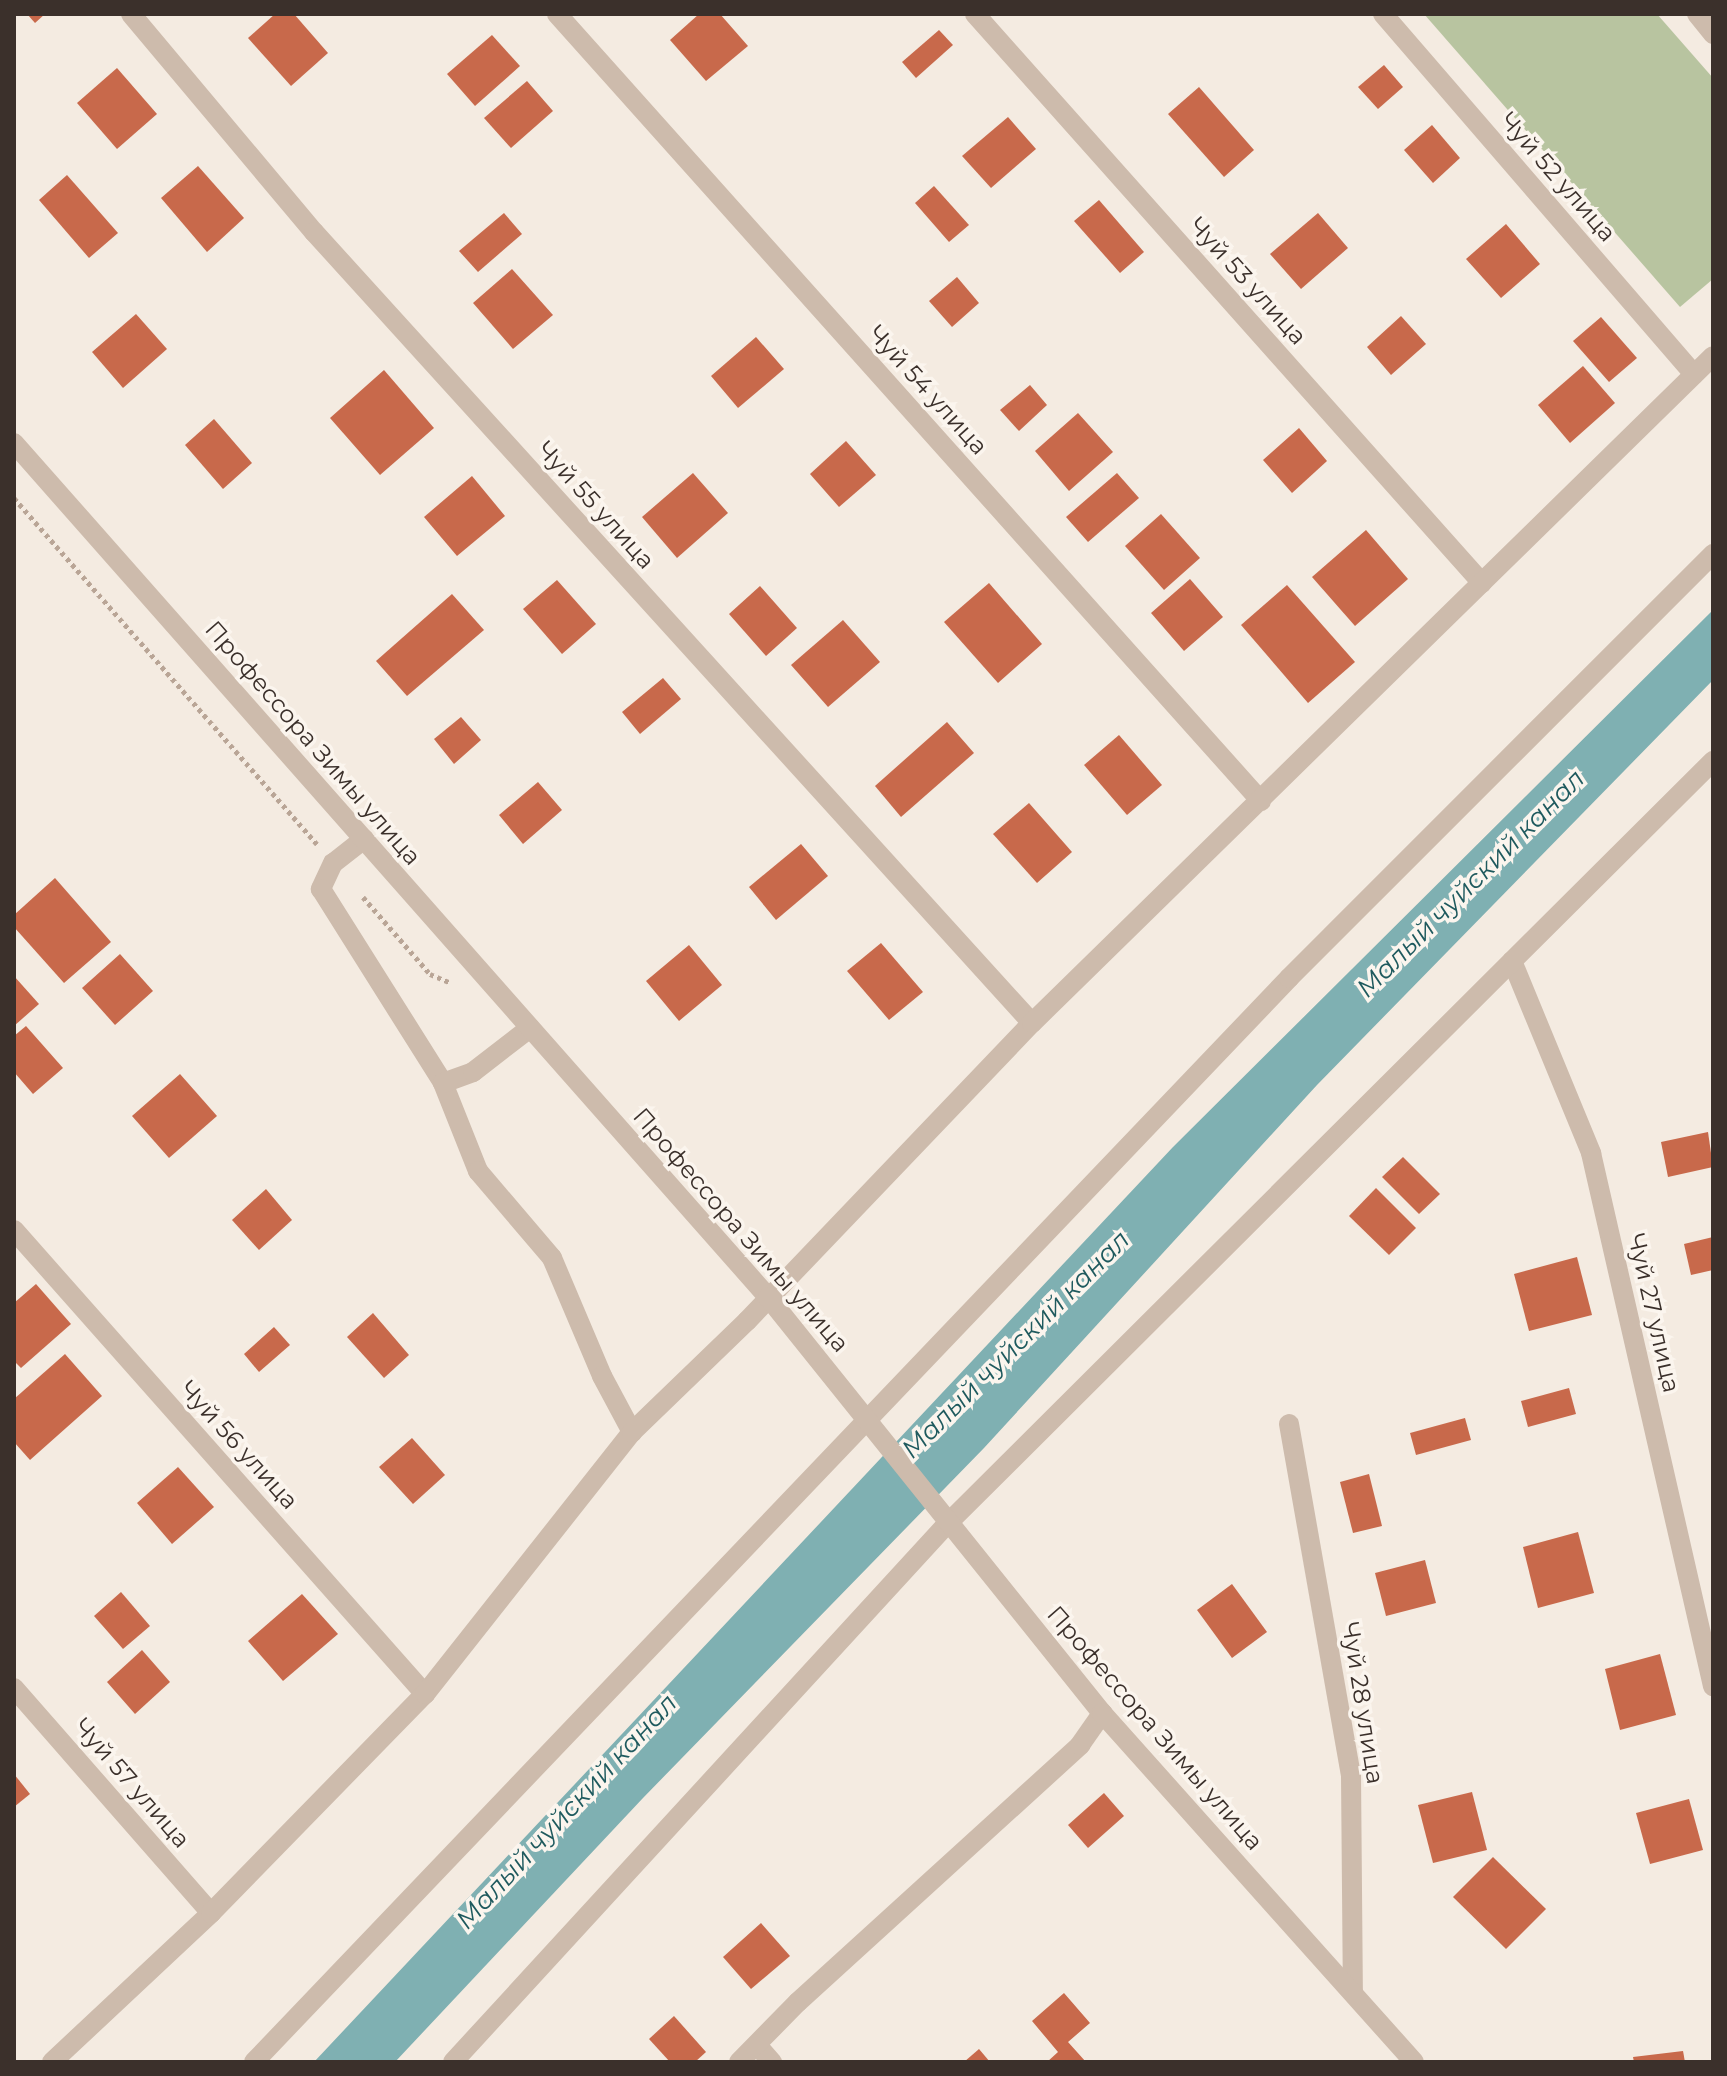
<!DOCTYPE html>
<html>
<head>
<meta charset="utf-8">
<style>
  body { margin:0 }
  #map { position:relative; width:1727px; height:2076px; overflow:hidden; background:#f4ebe1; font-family:Montserrat,sans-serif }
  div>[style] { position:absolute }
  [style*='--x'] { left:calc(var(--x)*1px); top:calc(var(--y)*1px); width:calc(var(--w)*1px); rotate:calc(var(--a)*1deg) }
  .green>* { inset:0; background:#b8c4a0 }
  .water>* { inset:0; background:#7fb0b2 }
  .building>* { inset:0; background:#c8694b }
  .path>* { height:5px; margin-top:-2.5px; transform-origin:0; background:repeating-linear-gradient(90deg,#b9a596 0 4px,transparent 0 8px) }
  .service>* { height:20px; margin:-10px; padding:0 10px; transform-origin:10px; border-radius:10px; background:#cdbbac }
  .minor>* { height:20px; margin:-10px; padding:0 10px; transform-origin:10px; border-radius:10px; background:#cdbbac }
  .tertiary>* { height:20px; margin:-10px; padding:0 10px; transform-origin:10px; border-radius:10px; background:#cdbbac }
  span { translate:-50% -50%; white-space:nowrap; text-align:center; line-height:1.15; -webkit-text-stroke:7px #fbf5ee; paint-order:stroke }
  .street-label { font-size:24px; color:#3b302b }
  .water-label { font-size:26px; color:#1f5a5e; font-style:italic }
  .frame { position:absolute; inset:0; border:16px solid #3b302b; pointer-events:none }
</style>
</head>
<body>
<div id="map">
  <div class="green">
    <i style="clip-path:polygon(1424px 14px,1657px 14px,1713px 78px,1713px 279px,1680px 307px)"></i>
  </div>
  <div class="water">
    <i style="clip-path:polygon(1713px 610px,1713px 680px,1317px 1085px,984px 1448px,643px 1798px,395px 2062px,314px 2062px,1173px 1147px)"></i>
  </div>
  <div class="building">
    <i style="clip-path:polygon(27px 14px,45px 14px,35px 23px)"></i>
    <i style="clip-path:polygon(275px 14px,294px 14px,328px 53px,291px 86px,248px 38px)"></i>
    <i style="clip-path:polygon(699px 14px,720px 14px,748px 46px,706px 81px,670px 40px)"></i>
    <i style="clip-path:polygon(939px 30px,953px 45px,916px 78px,902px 62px)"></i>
    <i style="clip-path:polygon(492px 35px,520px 66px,475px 106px,447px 74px)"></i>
    <i style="clip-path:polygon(1384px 65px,1403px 87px,1378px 109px,1358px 87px)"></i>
    <i style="clip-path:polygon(117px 68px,157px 114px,117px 149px,77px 103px)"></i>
    <i style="clip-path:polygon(527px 81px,553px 111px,511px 148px,484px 118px)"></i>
    <i style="clip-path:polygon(1199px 87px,1254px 150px,1224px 177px,1168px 114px)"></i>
    <i style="clip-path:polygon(1008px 117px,1036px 149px,991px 188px,962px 156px)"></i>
    <i style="clip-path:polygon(1432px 125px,1460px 158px,1433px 183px,1404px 150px)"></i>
    <i style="clip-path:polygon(198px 166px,244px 218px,207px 252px,161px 198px)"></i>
    <i style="clip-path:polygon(67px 175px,118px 233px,89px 258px,39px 200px)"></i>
    <i style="clip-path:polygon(934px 186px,969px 225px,949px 242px,915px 203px)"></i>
    <i style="clip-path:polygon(1099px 200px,1144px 252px,1120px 273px,1074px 221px)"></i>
    <i style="clip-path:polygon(504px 213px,522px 234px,478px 272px,459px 251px)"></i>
    <i style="clip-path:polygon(1318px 213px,1348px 248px,1301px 289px,1270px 254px)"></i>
    <i style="clip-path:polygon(1506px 224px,1540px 264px,1501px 298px,1466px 259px)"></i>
    <i style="clip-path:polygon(512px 269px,553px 315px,513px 349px,473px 303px)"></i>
    <i style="clip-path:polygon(957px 277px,979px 303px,952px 327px,929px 301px)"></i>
    <i style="clip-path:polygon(136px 314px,167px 349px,123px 388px,92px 352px)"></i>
    <i style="clip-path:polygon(1401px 316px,1426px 344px,1391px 375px,1367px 347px)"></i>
    <i style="clip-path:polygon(1601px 317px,1637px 358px,1609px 382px,1573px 341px)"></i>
    <i style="clip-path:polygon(756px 337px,784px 369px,738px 408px,711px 376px)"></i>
    <i style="clip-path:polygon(1583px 366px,1615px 403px,1570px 443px,1538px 405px)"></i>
    <i style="clip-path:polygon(384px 370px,434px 428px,380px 475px,330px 418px)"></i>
    <i style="clip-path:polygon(1030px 385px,1047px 405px,1019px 431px,1000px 410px)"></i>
    <i style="clip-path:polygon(1078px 413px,1113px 452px,1069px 491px,1035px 451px)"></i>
    <i style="clip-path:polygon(214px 419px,252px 463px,223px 489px,185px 445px)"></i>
    <i style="clip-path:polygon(1299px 428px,1327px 461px,1292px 493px,1263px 460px)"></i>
    <i style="clip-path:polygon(846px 441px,876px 475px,839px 507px,810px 474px)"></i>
    <i style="clip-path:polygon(693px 473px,728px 513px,677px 558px,642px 517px)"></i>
    <i style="clip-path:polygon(1117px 473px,1139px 498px,1088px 542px,1066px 517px)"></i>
    <i style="clip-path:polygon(472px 476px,505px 516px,457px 556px,424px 517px)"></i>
    <i style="clip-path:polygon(1161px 514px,1200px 558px,1164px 590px,1125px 546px)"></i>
    <i style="clip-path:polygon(1366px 530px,1408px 579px,1355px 626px,1312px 577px)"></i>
    <i style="clip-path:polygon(1190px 579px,1223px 617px,1184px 651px,1151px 613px)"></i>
    <i style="clip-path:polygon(557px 580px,596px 624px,562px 654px,523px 609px)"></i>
    <i style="clip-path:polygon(989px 583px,1042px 644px,998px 683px,944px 622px)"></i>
    <i style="clip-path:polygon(1287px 585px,1355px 662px,1308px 703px,1241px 625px)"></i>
    <i style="clip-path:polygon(760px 586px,797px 628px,766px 656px,729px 614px)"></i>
    <i style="clip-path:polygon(452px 594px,484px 630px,407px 696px,376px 661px)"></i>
    <i style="clip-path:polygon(843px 620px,880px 662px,828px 707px,791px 665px)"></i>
    <i style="clip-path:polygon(663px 678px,681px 699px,640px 734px,622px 712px)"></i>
    <i style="clip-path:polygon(461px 717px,481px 740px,454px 764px,434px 739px)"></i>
    <i style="clip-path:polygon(947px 722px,974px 753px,901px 817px,875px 786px)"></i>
    <i style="clip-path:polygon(1119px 735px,1162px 785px,1127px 815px,1084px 765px)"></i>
    <i style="clip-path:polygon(538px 782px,562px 810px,523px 844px,499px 815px)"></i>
    <i style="clip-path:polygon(1029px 803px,1072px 852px,1037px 883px,993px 834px)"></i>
    <i style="clip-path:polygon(801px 844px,828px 876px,776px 920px,749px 887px)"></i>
    <i style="clip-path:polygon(55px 878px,111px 942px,64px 983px,14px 927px,14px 915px)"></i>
    <i style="clip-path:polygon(881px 943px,923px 992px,889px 1020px,847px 971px)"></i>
    <i style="clip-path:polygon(689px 945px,722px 985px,679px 1021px,646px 981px)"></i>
    <i style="clip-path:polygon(120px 954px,153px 991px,115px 1025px,82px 988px)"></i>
    <i style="clip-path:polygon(14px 976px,39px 1004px,14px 1026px)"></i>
    <i style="clip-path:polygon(26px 1026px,63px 1068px,33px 1094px,14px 1072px,14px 1036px)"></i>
    <i style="clip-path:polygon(180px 1074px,217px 1116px,169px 1158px,132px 1116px)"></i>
    <i style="clip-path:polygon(1708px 1132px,1713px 1167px,1668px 1177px,1661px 1142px)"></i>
    <i style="clip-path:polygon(1403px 1157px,1440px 1194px,1419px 1214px,1382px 1177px)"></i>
    <i style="clip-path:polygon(1376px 1188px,1416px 1228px,1389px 1255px,1349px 1216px)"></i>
    <i style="clip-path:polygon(266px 1189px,292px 1220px,259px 1250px,232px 1220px)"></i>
    <i style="clip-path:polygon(1713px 1237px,1713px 1270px,1691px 1275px,1684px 1244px)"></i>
    <i style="clip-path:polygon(1577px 1257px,1592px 1315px,1529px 1331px,1514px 1274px)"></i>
    <i style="clip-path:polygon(36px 1284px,71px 1324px,21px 1368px,14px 1361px,14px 1303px)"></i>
    <i style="clip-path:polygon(373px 1313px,409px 1355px,384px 1378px,347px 1337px)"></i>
    <i style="clip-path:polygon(274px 1327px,290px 1345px,259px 1372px,244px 1354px)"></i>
    <i style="clip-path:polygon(65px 1354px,102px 1396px,30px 1460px,14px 1442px,14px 1399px)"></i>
    <i style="clip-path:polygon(1569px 1388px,1576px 1414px,1528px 1427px,1521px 1401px)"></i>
    <i style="clip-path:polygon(1465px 1418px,1471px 1440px,1416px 1455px,1410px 1433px)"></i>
    <i style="clip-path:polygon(412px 1438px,445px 1475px,413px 1504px,379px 1467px)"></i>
    <i style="clip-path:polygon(178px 1467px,214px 1507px,172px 1544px,137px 1503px)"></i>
    <i style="clip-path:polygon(1369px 1474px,1382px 1526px,1353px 1533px,1340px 1482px)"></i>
    <i style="clip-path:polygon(1578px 1532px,1594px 1593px,1538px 1608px,1523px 1547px)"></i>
    <i style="clip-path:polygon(1425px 1560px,1436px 1603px,1386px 1616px,1375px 1573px)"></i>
    <i style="clip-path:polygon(1232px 1584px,1267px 1632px,1232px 1658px,1197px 1610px)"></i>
    <i style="clip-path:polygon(121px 1592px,150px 1626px,123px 1649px,94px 1616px)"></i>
    <i style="clip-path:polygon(302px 1594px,338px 1634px,283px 1681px,248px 1641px)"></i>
    <i style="clip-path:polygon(142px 1650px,170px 1682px,135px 1714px,107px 1682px)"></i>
    <i style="clip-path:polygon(1660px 1654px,1676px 1715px,1620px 1730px,1605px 1669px)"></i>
    <i style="clip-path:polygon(14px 1774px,30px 1794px,14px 1807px)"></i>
    <i style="clip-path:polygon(1472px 1792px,1487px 1850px,1433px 1863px,1418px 1805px)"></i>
    <i style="clip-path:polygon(1104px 1793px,1124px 1816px,1088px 1848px,1068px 1825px)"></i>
    <i style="clip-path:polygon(1689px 1799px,1703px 1850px,1650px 1864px,1636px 1813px)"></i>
    <i style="clip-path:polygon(1493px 1857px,1546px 1909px,1506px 1949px,1453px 1897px)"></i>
    <i style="clip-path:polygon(761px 1923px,790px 1956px,751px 1989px,723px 1957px)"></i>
    <i style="clip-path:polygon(1064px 1993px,1090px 2023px,1068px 2042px,1086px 2062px,1047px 2062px,1058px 2052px,1032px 2021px)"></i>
    <i style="clip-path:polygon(674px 2016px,706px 2052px,695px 2062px,670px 2062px,649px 2039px)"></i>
    <i style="clip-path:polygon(979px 2049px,990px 2062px,964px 2062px)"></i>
    <i style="clip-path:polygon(1683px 2051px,1685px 2062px,1634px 2062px,1633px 2057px)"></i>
  </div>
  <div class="path">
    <i style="--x:14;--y:498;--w:460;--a:48.8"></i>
    <i style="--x:363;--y:897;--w:102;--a:49"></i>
    <i style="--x:430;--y:974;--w:23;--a:23"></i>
  </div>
  <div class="service">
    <i style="--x:364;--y:839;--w:39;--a:142"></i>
    <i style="--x:333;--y:863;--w:29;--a:115"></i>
    <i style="--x:321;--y:889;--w:229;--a:57.8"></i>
    <i style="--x:443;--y:1083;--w:95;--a:68.3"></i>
    <i style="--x:478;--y:1171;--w:114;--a:49.6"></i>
    <i style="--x:552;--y:1258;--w:128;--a:67"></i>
    <i style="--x:602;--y:1376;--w:64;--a:61.8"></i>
    <i style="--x:443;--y:1083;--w:32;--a:-20"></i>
    <i style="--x:473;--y:1072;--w:72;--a:-37.7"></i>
  </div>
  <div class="minor">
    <i style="--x:131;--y:14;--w:285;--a:50"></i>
    <i style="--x:314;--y:232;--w:1068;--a:47.77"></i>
    <i style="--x:557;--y:14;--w:1056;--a:48.19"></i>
    <i style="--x:975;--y:14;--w:762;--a:48.3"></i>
    <i style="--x:1383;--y:14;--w:476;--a:49.2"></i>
    <i style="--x:1697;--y:14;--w:26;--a:51"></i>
    <i style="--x:1512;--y:961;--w:208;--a:67.6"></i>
    <i style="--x:1591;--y:1153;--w:547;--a:77.11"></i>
    <i style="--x:14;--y:1230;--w:620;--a:48.47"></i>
    <i style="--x:1289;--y:1424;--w:356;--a:80"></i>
    <i style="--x:1351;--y:1775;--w:218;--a:89.5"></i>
    <i style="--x:14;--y:1688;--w:299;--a:48.8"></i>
    <i style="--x:757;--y:2045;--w:23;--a:49"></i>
    <i style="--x:52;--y:2062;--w:218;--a:-43.1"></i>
    <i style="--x:211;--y:1913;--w:306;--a:-45.7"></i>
    <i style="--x:425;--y:1694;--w:334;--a:-51.7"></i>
    <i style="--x:632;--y:1432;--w:160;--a:-44"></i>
    <i style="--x:747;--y:1321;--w:412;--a:-46.3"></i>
    <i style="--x:1032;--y:1023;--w:953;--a:-44.4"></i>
    <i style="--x:254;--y:2062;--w:1499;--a:-46.32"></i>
    <i style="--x:1289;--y:978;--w:600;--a:-45"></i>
    <i style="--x:453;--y:2062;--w:732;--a:-47.44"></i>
    <i style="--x:948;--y:1523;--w:1080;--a:-44.89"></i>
    <i style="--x:739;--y:2062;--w:84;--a:-45.5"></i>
    <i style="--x:798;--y:2002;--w:382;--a:-42.3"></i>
    <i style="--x:1080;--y:1745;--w:39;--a:-55"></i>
  </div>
  <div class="tertiary">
    <i style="--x:14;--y:443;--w:1139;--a:48.56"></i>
    <i style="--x:768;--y:1297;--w:533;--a:51.24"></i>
    <i style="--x:1102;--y:1713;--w:468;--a:48.2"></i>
  </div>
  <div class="street-label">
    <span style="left:1558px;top:177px;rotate:49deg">Чуй 52 улица</span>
    <span style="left:1248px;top:281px;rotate:48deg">Чуй 53 улица</span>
    <span style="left:928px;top:390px;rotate:48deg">Чуй 54 улица</span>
    <span style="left:596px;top:505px;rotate:48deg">Чуй 55 улица</span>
    <span style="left:313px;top:743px;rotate:49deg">Профессора Зимы улица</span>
    <span style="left:741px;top:1230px;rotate:49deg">Профессора Зимы улица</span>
    <span style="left:1654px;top:1313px;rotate:77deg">Чуй 27 улица</span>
    <span style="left:239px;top:1445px;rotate:48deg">Чуй 56 улица</span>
    <span style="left:1363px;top:1703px;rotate:81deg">Чуй 28 улица</span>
    <span style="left:1155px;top:1728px;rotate:49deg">Профессора Зимы улица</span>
    <span style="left:132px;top:1783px;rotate:49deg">Чуй 57 улица</span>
  </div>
  <div class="water-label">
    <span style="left:1471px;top:884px;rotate:-45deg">Малый чуйский канал</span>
    <span style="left:1016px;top:1345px;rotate:-45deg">Малый чуйский канал</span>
    <span style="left:567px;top:1812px;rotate:-47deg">Малый чуйский канал</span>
  </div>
  <div class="frame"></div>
</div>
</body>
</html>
